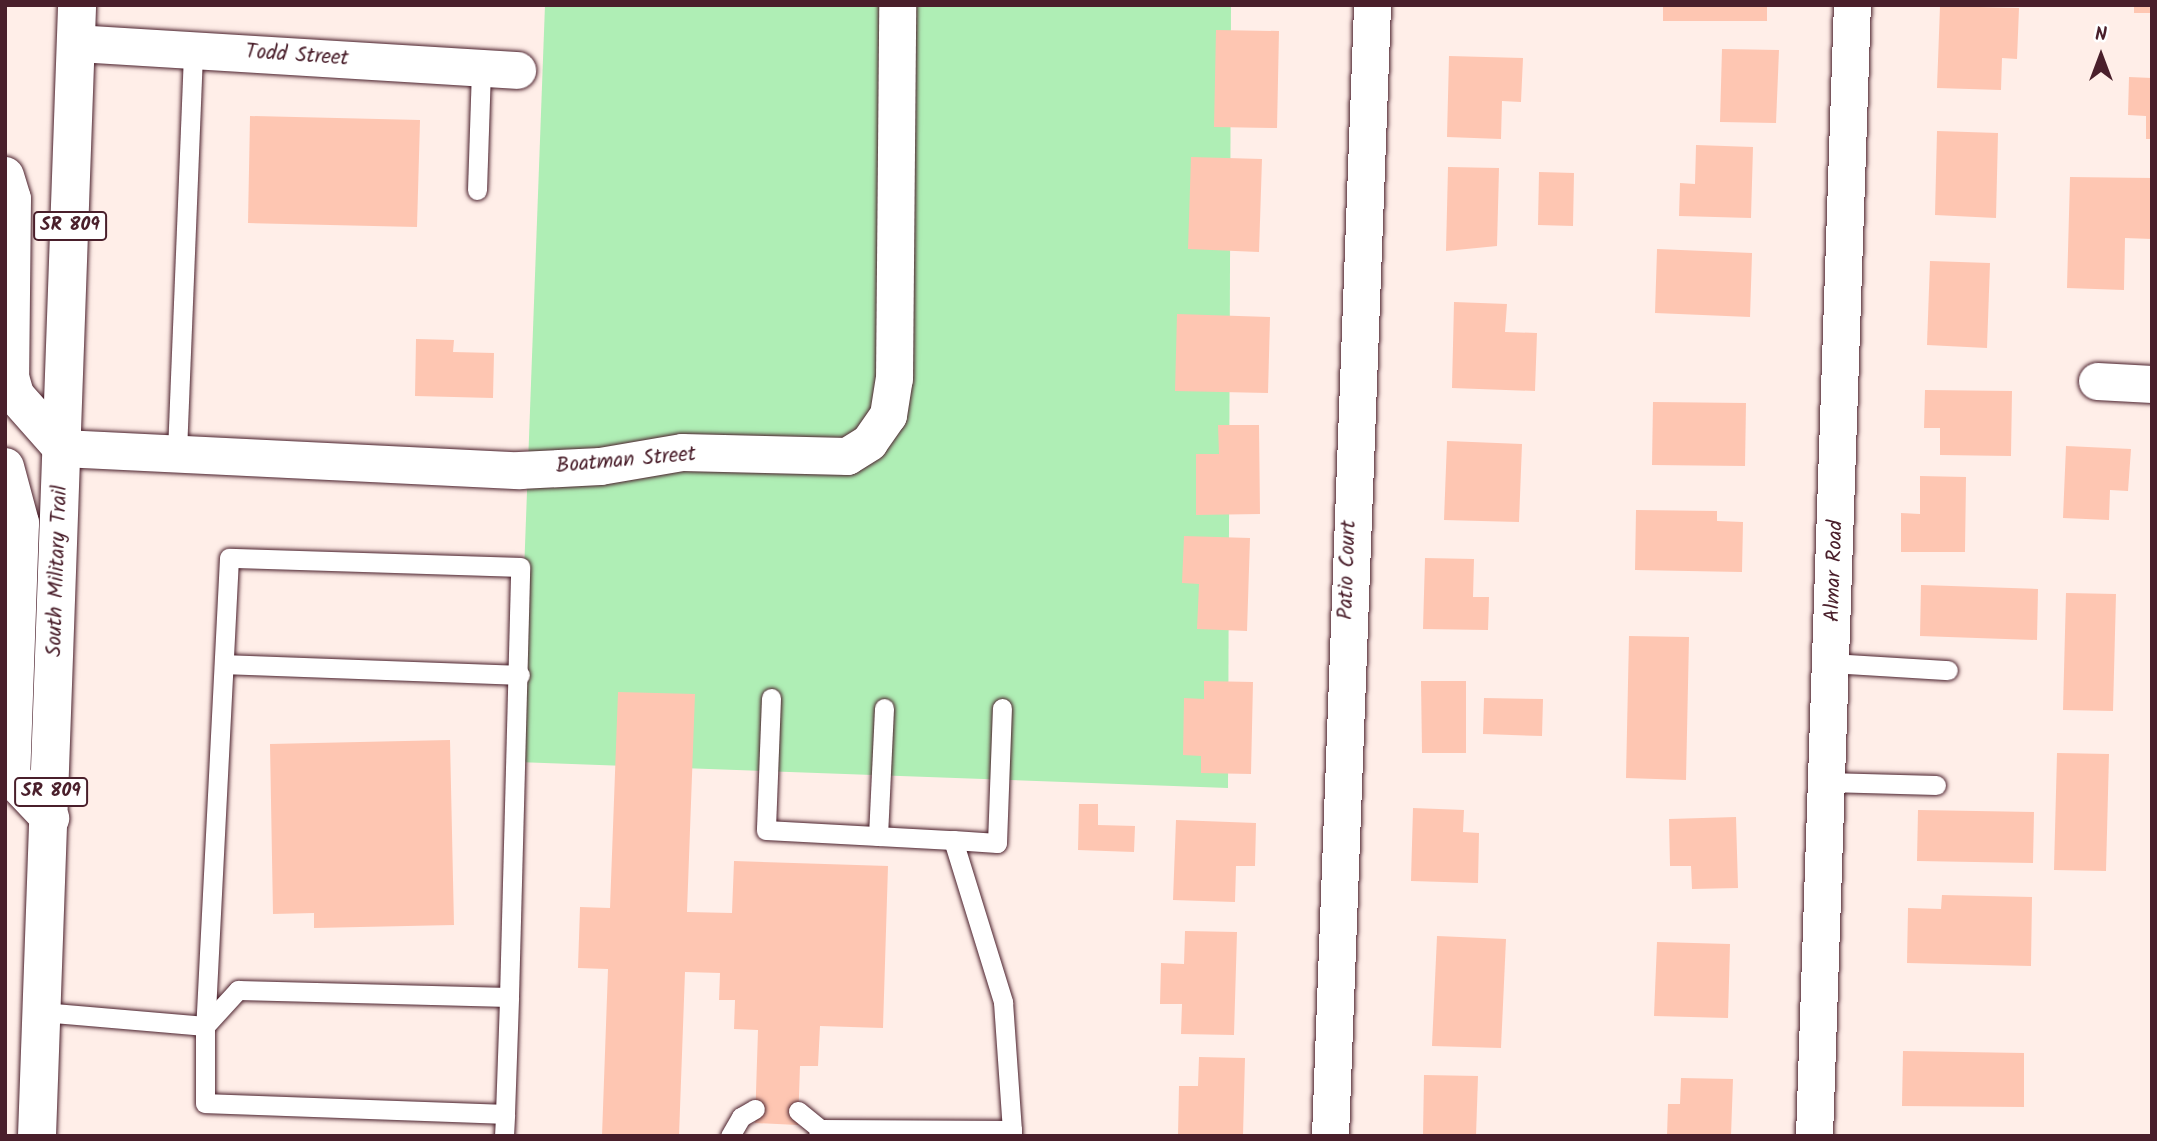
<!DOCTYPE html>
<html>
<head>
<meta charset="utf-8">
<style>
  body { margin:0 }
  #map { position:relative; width:2157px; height:1141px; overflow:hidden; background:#ffeee8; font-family:Kalam,sans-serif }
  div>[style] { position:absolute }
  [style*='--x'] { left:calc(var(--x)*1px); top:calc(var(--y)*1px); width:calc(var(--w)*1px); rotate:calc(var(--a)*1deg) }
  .green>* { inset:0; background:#afeeb5 }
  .building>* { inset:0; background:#fec6b2 }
  .roads { filter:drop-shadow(0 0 2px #4a1f2b) drop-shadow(0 0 2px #4a1f2b) }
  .service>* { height:19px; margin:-9.5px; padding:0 9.5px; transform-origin:9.5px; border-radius:9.5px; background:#fff }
  .minor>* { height:37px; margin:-18.5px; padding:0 18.5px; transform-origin:18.5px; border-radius:18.5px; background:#fff }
  .primary>* { height:38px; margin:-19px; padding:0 19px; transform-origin:19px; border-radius:19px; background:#fff }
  span { translate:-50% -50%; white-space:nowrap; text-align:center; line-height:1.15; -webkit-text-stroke:7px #fff; paint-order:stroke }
  .shield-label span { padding:2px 5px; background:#fff; border:2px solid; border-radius:5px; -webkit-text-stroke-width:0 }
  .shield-label { font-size:19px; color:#4a1f2b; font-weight:700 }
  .street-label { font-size:21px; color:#4a1f2b }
  .frame { position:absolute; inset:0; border:7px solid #4a1f2b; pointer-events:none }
  .north { position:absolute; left:2066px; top:21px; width:70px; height:70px; -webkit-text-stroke:5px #fff; paint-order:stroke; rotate:0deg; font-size:19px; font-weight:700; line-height:28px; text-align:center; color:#4a1f2b }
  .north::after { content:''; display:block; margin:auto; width:24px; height:32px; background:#4a1f2b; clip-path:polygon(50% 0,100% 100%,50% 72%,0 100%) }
</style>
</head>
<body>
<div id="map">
  <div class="green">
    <i style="clip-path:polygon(545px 5px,1231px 5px,1228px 788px,517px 762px)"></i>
  </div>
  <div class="building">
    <i style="clip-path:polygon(1663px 5px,1767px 5px,1767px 21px,1663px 21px)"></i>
    <i style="clip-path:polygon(2134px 5px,2152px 5px,2152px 13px,2134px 13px)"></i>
    <i style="clip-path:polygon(1940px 6px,2019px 8px,2017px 59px,2002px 58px,2001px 90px,1937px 88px)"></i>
    <i style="clip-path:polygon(1216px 30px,1279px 31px,1277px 128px,1214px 127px)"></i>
    <i style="clip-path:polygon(1722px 49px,1779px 50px,1776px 123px,1720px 122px)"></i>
    <i style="clip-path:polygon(1449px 56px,1523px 58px,1521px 102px,1502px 101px,1501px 139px,1447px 137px)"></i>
    <i style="clip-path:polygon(2129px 77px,2152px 78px,2152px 139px,2146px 139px,2146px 116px,2128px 115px)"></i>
    <i style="clip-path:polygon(250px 116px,420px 120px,417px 227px,248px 223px)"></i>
    <i style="clip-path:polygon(1937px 131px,1998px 133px,1996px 218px,1935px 215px)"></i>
    <i style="clip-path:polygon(1696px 145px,1753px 147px,1751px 218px,1679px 216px,1680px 183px,1695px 184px)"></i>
    <i style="clip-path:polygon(1191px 157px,1262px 159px,1259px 252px,1188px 249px)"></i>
    <i style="clip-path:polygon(1448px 167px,1499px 168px,1497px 246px,1446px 251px)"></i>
    <i style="clip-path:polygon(1539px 172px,1574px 173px,1573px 226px,1538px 225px)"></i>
    <i style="clip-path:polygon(2070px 177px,2152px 178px,2152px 239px,2125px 238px,2124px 290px,2067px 288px)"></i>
    <i style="clip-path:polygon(1657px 249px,1752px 253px,1750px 317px,1655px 313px)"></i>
    <i style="clip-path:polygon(1930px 261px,1990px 263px,1987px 348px,1927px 345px)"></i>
    <i style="clip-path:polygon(1454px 302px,1507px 304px,1505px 332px,1537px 333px,1535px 391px,1452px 388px)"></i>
    <i style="clip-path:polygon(1177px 314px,1270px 317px,1268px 393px,1175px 391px)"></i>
    <i style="clip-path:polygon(416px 339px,454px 340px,453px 352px,494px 353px,493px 398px,415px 396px)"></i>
    <i style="clip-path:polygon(1925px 390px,2012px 391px,2011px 456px,1940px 455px,1940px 428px,1924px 428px)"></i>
    <i style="clip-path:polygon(1653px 402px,1746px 403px,1745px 466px,1652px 465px)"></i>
    <i style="clip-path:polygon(1218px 425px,1259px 425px,1260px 514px,1196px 515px,1196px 454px,1219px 454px)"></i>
    <i style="clip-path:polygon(1447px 441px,1522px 444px,1519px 522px,1444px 520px)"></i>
    <i style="clip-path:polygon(2066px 446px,2131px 449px,2128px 491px,2110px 490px,2109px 520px,2063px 518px)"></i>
    <i style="clip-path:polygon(1920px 476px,1966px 477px,1965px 552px,1901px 552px,1901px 513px,1920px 514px)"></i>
    <i style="clip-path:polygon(1636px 510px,1717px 511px,1717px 521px,1743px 522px,1742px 572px,1635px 570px)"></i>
    <i style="clip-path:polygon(1184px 536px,1250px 538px,1247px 631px,1197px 629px,1199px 584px,1182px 583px)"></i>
    <i style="clip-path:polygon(1425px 558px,1474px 559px,1473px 597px,1489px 597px,1488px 630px,1423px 629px)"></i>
    <i style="clip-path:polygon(1921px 585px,2038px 589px,2037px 640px,1920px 636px)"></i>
    <i style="clip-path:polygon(2066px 593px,2116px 594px,2113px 711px,2063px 710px)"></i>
    <i style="clip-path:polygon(1629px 636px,1689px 637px,1686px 780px,1626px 778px)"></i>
    <i style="clip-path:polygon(1204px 681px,1253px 682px,1251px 774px,1201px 773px,1201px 756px,1183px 755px,1184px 698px,1204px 699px)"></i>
    <i style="clip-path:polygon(1421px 681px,1466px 681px,1466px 753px,1422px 753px)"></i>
    <i style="clip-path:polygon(618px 692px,695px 694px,687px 912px,732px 913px,734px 861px,888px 866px,883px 1028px,820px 1026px,818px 1066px,800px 1066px,798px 1125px,755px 1123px,758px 1030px,734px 1029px,735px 1000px,719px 1000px,720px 973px,685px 972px,679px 1136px,602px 1136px,608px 969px,578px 968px,580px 907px,610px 908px)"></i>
    <i style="clip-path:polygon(1484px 698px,1543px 699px,1542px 736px,1483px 734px)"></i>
    <i style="clip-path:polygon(450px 740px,454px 925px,314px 928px,314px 913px,273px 914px,270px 744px)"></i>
    <i style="clip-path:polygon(2057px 753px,2109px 754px,2106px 871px,2054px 870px)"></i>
    <i style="clip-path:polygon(1079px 804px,1098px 804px,1098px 825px,1135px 826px,1134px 852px,1078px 850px)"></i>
    <i style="clip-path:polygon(1413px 808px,1464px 810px,1463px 832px,1479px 833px,1478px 883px,1411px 881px)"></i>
    <i style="clip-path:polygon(1918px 810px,2034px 812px,2033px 863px,1917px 861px)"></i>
    <i style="clip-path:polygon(1736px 817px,1738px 888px,1692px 889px,1691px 866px,1670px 866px,1669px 819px)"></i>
    <i style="clip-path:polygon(1176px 820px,1256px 823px,1255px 866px,1236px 866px,1235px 902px,1173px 900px)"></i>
    <i style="clip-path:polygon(1942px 895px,2032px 897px,2031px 966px,1907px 963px,1908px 908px,1941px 909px)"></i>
    <i style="clip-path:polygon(1185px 931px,1237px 932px,1234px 1035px,1181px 1034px,1182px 1004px,1160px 1004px,1161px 963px,1184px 964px)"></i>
    <i style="clip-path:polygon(1437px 936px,1506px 939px,1501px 1048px,1432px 1046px)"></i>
    <i style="clip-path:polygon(1657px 942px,1730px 944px,1728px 1018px,1654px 1016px)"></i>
    <i style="clip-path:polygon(1903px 1051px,2024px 1053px,2024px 1107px,1902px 1106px)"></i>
    <i style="clip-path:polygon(1199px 1057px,1245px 1058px,1243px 1136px,1178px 1135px,1179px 1086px,1198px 1086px)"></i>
    <i style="clip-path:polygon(1424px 1075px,1478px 1076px,1476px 1136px,1423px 1136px)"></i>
    <i style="clip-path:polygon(1681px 1078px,1733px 1079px,1731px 1136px,1667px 1136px,1668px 1104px,1680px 1104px)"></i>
  </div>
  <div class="roads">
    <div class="service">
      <i style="--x:477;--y:190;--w:122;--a:-88.1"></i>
      <i style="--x:177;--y:452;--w:402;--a:-87.7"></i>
      <i style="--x:1832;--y:663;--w:116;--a:3.5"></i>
      <i style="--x:224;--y:664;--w:296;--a:2.1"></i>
      <i style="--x:771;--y:698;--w:132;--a:92.2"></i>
      <i style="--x:766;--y:830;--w:187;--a:3.1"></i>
      <i style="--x:953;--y:840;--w:170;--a:72.8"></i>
      <i style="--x:1003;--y:1002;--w:128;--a:86"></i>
      <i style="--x:1827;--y:782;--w:109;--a:1.6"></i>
      <i style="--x:878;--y:836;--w:128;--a:-87.3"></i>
      <i style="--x:953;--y:840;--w:44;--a:3.9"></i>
      <i style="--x:997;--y:843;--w:135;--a:-87.9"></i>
      <i style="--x:42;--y:1012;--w:164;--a:4.9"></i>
      <i style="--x:205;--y:1026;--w:49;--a:-47.5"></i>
      <i style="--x:238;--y:990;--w:271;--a:1.5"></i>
      <i style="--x:509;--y:997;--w:430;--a:-88.5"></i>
      <i style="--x:520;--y:567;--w:291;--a:-178.2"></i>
      <i style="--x:229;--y:558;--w:469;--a:92.9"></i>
      <i style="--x:205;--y:1026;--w:77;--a:90"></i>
      <i style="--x:205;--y:1103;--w:300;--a:2.1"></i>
      <i style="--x:505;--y:1114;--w:117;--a:-88"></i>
      <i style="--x:798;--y:1111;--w:28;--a:39"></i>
      <i style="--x:504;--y:1136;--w:22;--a:-87"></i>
      <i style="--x:730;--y:1136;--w:22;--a:-60"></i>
      <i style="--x:741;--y:1117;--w:16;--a:-30"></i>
      <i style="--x:818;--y:1136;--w:7;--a:-74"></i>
      <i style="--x:820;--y:1129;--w:192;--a:0.3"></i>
      <i style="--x:1012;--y:1130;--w:6;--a:90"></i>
    </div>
    <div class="minor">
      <i style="--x:76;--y:43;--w:442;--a:3.5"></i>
      <i style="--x:2097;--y:381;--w:55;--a:3.1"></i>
      <i style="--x:62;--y:448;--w:458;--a:2.8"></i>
      <i style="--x:519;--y:470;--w:81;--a:-2.8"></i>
      <i style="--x:600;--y:466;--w:83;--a:-9.7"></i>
      <i style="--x:682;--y:452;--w:165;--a:1.4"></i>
      <i style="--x:847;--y:456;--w:26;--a:-32"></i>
      <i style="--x:869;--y:442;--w:33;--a:-55"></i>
      <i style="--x:888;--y:415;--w:36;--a:-81"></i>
      <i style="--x:894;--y:379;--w:374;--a:-89.5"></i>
      <i style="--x:1330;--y:1136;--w:1132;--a:-87.87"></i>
      <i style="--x:1814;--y:1136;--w:1132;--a:-88.08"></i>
    </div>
    <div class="primary">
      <i style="--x:5;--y:176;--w:24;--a:73"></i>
      <i style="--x:12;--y:199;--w:178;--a:90.6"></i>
      <i style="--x:10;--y:377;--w:19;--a:74"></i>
      <i style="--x:15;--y:395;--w:71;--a:48.4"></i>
      <i style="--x:5;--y:467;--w:58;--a:75"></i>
      <i style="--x:20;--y:523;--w:254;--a:92"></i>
      <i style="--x:11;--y:777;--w:57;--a:46.4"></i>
      <i style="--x:37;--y:1136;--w:1132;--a:-87.97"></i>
    </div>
  </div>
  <div class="shield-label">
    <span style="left:70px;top:226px">SR 809</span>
    <span style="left:51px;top:792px">SR 809</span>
  </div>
  <div class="street-label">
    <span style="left:297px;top:56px;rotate:4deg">Todd Street</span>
    <span style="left:626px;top:461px;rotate:-5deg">Boatman Street</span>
    <span style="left:1348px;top:570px;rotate:-88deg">Patio Court</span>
    <span style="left:58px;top:571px;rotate:-88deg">South Military Trail</span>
    <span style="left:1835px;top:571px;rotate:-88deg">Almar Road</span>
  </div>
  <div class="frame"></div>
  <div class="north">N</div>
</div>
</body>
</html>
